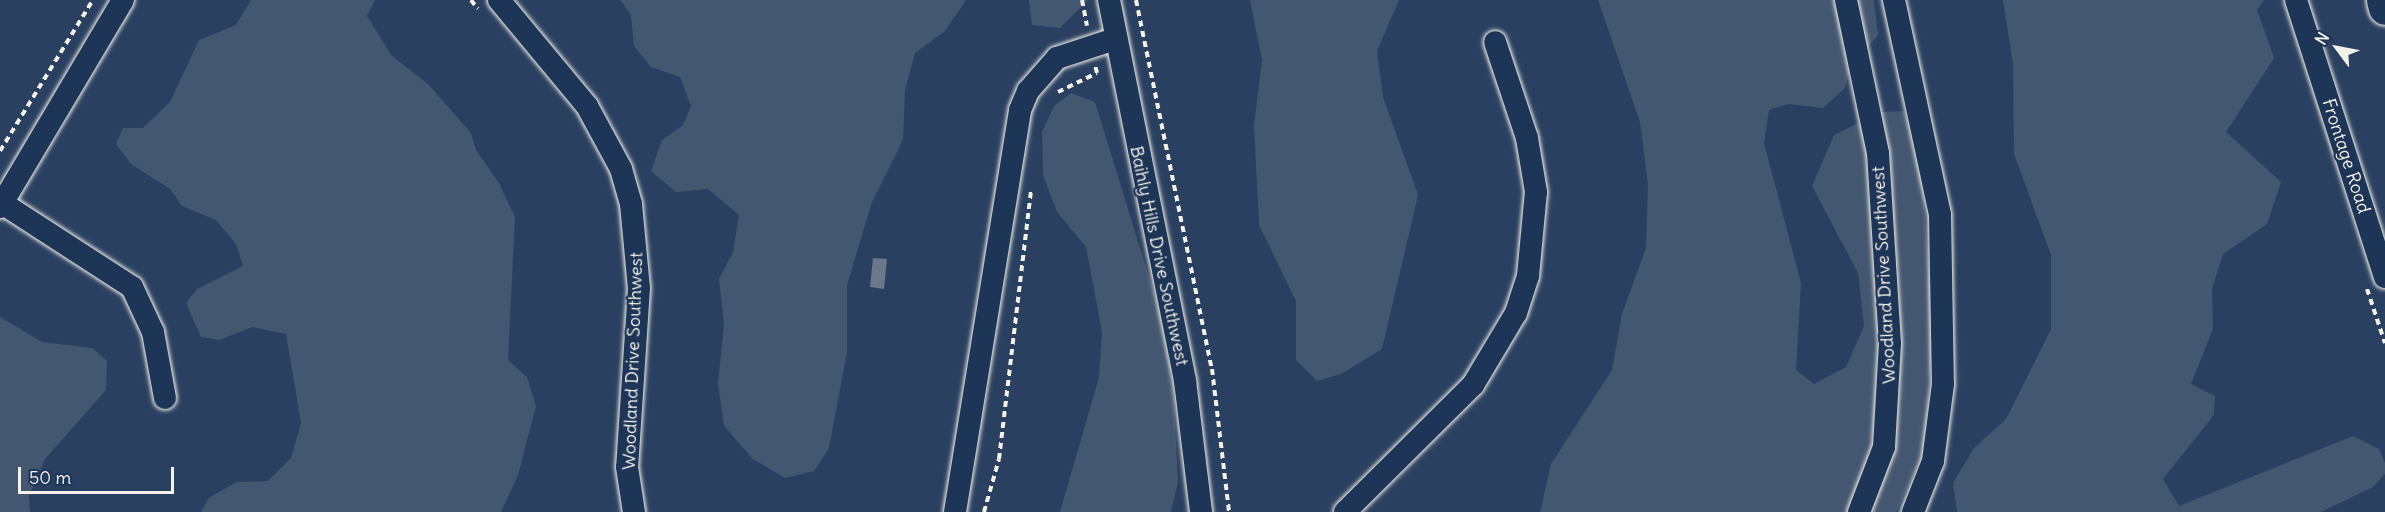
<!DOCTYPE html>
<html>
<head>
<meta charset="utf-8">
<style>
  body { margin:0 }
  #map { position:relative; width:2385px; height:512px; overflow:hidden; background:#2a4060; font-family:Delius,sans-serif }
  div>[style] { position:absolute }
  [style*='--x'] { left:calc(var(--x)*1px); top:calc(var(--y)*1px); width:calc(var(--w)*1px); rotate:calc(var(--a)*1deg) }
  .green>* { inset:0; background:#445771 }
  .water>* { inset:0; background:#6a788a }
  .path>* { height:4px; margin-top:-2px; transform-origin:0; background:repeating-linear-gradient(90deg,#f4f1e8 0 6px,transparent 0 10.5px) }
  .roads { filter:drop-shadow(0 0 2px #f4f1e8) drop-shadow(0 0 2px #f4f1e8) }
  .minor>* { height:22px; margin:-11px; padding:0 11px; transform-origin:11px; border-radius:11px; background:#1d3557 }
  .primary>* { height:33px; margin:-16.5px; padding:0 16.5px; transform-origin:16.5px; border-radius:16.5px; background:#1d3557 }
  span { translate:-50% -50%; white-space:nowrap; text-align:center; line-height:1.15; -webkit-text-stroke:4.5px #1d3557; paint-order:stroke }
  .street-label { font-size:18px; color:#f4f1e8 }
  .north { position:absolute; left:2307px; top:18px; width:60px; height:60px; -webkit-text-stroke:4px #1d3557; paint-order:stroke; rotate:302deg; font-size:16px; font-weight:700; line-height:24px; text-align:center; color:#f4f1e8 }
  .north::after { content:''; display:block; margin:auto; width:21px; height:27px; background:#f4f1e8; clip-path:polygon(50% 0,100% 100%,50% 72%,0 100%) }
  .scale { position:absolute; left:18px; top:467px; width:156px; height:27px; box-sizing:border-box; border:3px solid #f4f1e8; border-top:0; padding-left:8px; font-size:18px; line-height:21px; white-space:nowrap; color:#f4f1e8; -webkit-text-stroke:4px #1d3557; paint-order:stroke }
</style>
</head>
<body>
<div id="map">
  <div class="green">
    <i style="clip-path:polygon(251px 0,375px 0,367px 16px,392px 56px,428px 84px,471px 133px,476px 150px,499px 183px,515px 217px,508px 360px,527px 377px,536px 406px,518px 475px,501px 512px,201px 512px,209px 498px,236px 482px,268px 481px,291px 458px,301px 423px,286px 334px,252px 327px,220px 340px,201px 337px,186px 303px,197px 289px,243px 266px,236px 244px,216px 220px,182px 206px,170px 189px,131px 164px,116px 144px,123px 128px,143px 128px,170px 102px,199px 40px,236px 25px)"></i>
    <i style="clip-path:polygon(620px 0,966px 0,945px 31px,915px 53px,905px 90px,903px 140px,872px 202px,847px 285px,847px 352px,829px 448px,814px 471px,785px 478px,753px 459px,724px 426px,718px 383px,724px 324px,719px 279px,733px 252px,739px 215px,708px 189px,676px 192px,651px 171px,662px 140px,683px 125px,691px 106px,680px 77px,651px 67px,634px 46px,631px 15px)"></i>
    <i style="clip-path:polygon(1029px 0,1088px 0,1060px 28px,1032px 25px)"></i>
    <i style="clip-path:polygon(1250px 0,1399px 0,1377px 51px,1383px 97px,1418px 195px,1382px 349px,1341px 374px,1317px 381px,1296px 360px,1296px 301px,1259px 225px,1254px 125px,1262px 60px)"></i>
    <i style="clip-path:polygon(1598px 0,1874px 0,1878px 35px,1850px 68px,1845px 88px,1823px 108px,1788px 104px,1769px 110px,1764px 143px,1801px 283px,1796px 370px,1814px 384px,1846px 367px,1864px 326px,1858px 273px,1812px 186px,1834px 135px,1880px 112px,1904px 111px,1921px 161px,1933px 334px,1924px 452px,1896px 512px,1540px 512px,1551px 464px,1612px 370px,1622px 314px,1646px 248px,1648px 185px,1640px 122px)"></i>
    <i style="clip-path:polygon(2003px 0,2264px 0,2257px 10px,2274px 58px,2226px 132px,2281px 182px,2267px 224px,2223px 254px,2212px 289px,2213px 329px,2191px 384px,2215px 396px,2214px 415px,2163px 479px,2179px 506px,2353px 436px,2379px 449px,2385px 463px,2385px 474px,2373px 487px,2321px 512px,1957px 512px,1953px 483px,1974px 448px,2006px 419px,2051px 329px,2051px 255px,2014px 154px,2013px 64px)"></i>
    <i style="clip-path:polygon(1071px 93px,1095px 102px,1161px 316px,1173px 385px,1178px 482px,1171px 512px,1060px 512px,1099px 377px,1102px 332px,1086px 247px,1057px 212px,1043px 175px,1042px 132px,1054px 106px)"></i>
    <i style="clip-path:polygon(0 317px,42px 342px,92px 348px,107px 361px,106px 390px,45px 459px,29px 496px,30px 512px,0 512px)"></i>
  </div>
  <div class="water">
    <i style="clip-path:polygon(873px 258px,887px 259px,884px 289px,870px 287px)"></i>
  </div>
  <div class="path">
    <i style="--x:471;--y:0;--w:11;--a:52"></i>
    <i style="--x:1082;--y:0;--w:26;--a:79"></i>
    <i style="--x:1136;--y:0;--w:377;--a:78.4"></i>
    <i style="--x:1212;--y:369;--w:144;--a:83.2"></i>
    <i style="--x:1058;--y:92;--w:43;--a:-26"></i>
    <i style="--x:1097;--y:73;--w:8;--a:-104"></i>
    <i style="--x:0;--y:151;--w:177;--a:-58.4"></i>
    <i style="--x:2367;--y:289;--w:57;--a:71.6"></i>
    <i style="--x:984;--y:512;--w:55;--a:-74.2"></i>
    <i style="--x:999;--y:459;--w:271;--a:-83.2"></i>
  </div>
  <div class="roads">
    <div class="minor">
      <i style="--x:499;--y:0;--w:138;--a:50.3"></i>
      <i style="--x:587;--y:106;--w:72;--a:61.6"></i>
      <i style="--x:621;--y:169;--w:36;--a:74"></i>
      <i style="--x:631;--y:204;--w:84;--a:84.6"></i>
      <i style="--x:639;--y:288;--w:179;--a:93.8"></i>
      <i style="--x:627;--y:467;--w:46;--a:81.2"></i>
      <i style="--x:1109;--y:0;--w:389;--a:78.7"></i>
      <i style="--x:1185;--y:381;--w:132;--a:83"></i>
      <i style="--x:1846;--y:0;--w:156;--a:78.2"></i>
      <i style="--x:1878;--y:153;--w:190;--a:86.4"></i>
      <i style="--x:1890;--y:343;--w:104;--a:93.3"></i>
      <i style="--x:1884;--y:447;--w:70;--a:111"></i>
      <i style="--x:1894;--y:0;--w:220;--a:77.9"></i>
      <i style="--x:1940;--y:215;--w:169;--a:89"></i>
      <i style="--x:1943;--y:384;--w:78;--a:97.4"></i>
      <i style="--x:1933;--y:461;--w:55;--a:111.4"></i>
      <i style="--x:2296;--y:0;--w:291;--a:72.2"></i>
      <i style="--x:2;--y:203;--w:155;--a:32.9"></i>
      <i style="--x:132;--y:287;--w:50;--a:65"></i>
      <i style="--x:153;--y:332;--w:67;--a:79.7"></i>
      <i style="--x:0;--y:207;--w:241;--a:-59.3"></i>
      <i style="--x:955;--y:512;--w:407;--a:-80.8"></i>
      <i style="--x:1020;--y:110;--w:21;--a:-67"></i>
      <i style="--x:1028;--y:91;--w:44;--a:-48.7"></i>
      <i style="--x:1057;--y:58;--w:61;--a:-18.1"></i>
      <i style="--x:1345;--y:512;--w:180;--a:-44.8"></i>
      <i style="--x:1473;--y:385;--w:84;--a:-59.2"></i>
      <i style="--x:1516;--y:313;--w:39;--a:-72"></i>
      <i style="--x:1528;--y:276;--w:84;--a:-84.6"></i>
      <i style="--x:1536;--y:192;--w:55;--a:-99.5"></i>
      <i style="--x:1527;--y:138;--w:101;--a:-108.4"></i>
    </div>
    <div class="primary">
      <i style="--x:2383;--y:0;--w:8;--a:76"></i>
    </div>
  </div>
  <div class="street-label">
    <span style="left:2346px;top:156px;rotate:72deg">Frontage Road</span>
    <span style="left:1159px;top:256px;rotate:78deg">Baihly Hills Drive Southwest</span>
    <span style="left:1884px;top:275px;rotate:-93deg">Woodland Drive Southwest</span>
    <span style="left:633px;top:361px;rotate:-88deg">Woodland Drive Southwest</span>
  </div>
  <div class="north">N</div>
  <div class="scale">50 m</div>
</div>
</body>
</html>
